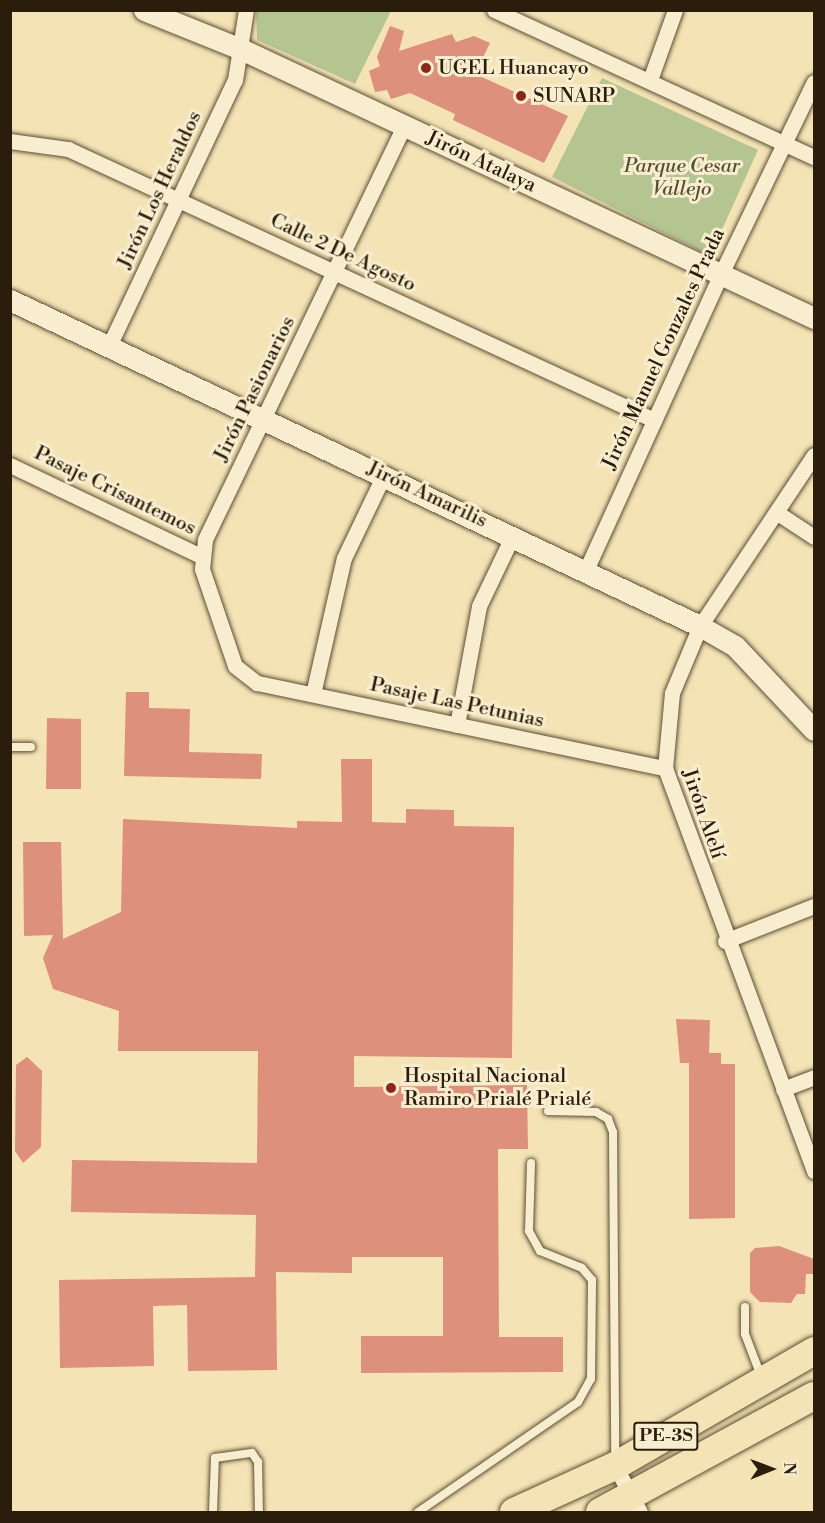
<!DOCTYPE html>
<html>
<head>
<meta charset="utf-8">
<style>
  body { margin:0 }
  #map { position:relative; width:825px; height:1523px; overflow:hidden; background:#f4e3b4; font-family:"Libre Bodoni",serif }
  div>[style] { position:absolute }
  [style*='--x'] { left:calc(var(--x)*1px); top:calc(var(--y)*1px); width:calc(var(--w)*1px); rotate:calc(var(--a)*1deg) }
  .green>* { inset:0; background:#b5c592 }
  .building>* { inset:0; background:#dd907b }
  .roads { filter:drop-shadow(0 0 2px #5c4e35) drop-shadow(0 0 2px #5c4e35) }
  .lane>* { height:8px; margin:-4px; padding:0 4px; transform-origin:4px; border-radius:4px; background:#f8edce }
  .street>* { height:15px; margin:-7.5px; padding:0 7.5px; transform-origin:7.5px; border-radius:7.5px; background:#f8edce }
  .secondary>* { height:21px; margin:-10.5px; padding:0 10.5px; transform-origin:10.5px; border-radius:10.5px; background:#f8edce }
  .highway>* { height:28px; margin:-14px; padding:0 14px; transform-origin:14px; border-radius:14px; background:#f4e3b4 }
  .dots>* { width:16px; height:16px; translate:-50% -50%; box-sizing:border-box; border:3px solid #f8edce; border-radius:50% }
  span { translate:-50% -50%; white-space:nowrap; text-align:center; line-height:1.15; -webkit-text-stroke:6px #f8edce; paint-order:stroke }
  .shield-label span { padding:2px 4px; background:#f8edce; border:2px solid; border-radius:4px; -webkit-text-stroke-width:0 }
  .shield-label { font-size:18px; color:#2a1d0b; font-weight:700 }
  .poi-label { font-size:20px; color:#2a1d0b }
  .left { translate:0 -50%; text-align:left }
  .street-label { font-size:20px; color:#2a1d0b }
  .park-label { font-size:20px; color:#544f34; font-style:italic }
  .frame { position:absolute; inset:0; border:12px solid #2a1d0b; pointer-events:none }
  .north { position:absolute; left:741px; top:1439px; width:60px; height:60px; -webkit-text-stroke:4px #f8edce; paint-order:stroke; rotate:89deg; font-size:16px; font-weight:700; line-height:24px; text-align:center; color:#2a1d0b }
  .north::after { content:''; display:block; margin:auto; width:21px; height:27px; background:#2a1d0b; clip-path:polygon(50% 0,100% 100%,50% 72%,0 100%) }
</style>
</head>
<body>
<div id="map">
  <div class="green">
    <i style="clip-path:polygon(256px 11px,256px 10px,391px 11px,355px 84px,257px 40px)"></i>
    <i style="clip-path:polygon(602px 78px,758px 150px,710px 256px,552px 177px)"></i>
  </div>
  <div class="building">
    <i style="clip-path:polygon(390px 26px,404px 31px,399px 51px,452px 34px,456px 42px,474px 36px,490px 43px,475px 74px,568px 116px,544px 163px,453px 120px,455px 114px,410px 93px,391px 99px,387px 90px,375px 92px,369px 71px,380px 66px,377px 57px)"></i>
    <i style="clip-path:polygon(126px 692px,149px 692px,149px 708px,190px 709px,189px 752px,262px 754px,261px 779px,124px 776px)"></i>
    <i style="clip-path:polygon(47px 718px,81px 719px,81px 789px,46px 789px)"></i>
    <i style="clip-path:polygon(341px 759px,372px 759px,372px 822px,406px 823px,406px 809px,454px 810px,454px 826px,514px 827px,512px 1058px,354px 1056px,354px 1087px,527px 1085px,528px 1149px,498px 1149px,499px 1337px,563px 1337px,563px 1372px,361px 1373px,361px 1336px,443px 1336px,443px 1257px,352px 1257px,352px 1273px,276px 1272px,277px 1370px,188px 1371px,187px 1305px,153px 1306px,154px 1366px,60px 1368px,59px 1280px,255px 1277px,256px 1215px,71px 1212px,72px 1160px,257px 1163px,258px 1051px,118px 1051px,119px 1011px,53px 989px,43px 958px,53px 935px,24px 936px,23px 842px,61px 842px,63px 939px,121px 912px,123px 819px,297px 828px,297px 821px,342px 822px)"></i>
    <i style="clip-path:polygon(676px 1019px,710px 1020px,709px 1053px,721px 1053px,721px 1064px,735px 1064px,735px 1218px,689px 1219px,689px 1063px,680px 1063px)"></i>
    <i style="clip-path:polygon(27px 1057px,42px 1071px,41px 1147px,23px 1163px,15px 1151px,16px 1065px)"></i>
    <i style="clip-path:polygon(779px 1246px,814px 1259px,814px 1274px,806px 1274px,805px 1294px,797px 1294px,791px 1303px,760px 1302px,750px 1292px,750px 1253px,755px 1248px)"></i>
  </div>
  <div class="roads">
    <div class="lane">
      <i style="--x:10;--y:747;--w:21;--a:0"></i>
      <i style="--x:548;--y:1111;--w:48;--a:1.2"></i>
      <i style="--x:596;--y:1112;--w:14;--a:30"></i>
      <i style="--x:608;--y:1119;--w:14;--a:69"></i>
      <i style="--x:613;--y:1132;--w:326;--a:89.6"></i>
      <i style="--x:745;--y:1307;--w:27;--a:90"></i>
      <i style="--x:745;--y:1334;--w:45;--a:69.1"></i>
      <i style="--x:213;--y:1512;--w:54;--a:-87.9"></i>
      <i style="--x:215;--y:1458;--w:37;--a:-8"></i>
      <i style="--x:252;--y:1453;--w:11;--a:56"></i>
      <i style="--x:258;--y:1462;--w:50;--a:88.9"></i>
      <i style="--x:418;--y:1512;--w:194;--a:-34.5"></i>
      <i style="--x:578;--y:1402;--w:26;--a:-61"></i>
      <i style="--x:591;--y:1379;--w:99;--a:-89.4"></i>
      <i style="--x:592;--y:1280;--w:16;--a:-130"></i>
      <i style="--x:582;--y:1268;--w:45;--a:-158"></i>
      <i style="--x:540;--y:1251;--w:23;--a:-119"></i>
      <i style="--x:529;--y:1231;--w:68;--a:-88.3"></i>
    </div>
    <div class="street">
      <i style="--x:494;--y:10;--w:352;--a:24.7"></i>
      <i style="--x:650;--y:80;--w:74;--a:-70.3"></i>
      <i style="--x:404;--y:126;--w:459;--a:115.7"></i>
      <i style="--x:205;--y:540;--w:29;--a:96"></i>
      <i style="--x:202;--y:569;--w:102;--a:71.2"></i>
      <i style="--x:235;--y:666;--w:28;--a:38"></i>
      <i style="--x:257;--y:683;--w:417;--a:11.8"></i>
      <i style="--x:10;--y:141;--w:59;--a:7.9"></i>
      <i style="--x:68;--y:149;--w:646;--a:24.82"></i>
      <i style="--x:109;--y:346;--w:294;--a:-64.7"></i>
      <i style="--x:235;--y:80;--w:71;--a:-81.1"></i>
      <i style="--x:814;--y:455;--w:206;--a:123.7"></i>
      <i style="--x:700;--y:626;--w:73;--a:112.7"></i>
      <i style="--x:672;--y:693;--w:75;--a:95.3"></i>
      <i style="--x:665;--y:768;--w:430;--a:69.7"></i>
      <i style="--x:10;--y:465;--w:212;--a:25.5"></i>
      <i style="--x:776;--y:512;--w:45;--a:33.3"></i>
      <i style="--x:586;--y:570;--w:325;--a:-65.5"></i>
      <i style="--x:721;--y:274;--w:213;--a:-64.2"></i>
      <i style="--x:313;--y:694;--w:139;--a:-77.2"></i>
      <i style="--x:344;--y:558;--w:92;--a:-64.3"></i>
      <i style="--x:457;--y:725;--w:121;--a:-79.5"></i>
      <i style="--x:479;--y:606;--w:79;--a:-64.4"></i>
      <i style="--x:725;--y:941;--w:96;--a:-21.5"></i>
      <i style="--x:783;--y:1089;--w:33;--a:-21"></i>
      <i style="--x:615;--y:1466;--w:52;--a:61.5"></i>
    </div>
    <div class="secondary">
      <i style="--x:144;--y:10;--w:105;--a:21.9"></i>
      <i style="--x:241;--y:49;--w:633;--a:25.15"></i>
      <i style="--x:10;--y:300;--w:763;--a:25.29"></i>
      <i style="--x:700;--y:626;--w:40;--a:29.7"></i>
      <i style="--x:735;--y:646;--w:115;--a:46.8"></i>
    </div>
    <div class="highway">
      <i style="--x:514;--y:1512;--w:111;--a:-24.5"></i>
      <i style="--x:615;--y:1466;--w:230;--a:-30"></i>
      <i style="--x:600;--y:1512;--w:243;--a:-28.5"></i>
    </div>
  </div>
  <div class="dots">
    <i style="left:426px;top:68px;background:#8f2418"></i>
    <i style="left:521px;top:96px;background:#8f2418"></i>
    <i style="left:391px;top:1088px;background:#8f2418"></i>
  </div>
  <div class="shield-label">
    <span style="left:666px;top:1436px">PE-3S</span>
  </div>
  <div class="poi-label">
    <span class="left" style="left:438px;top:68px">UGEL Huancayo</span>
    <span class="left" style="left:533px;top:96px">SUNARP</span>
    <span class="left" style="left:404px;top:1088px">Hospital Nacional<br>Ramiro Prialé Prialé</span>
  </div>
  <div class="street-label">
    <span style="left:481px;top:162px;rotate:25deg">Jirón Atalaya</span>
    <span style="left:160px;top:190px;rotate:-65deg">Jirón Los Heraldos</span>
    <span style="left:343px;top:253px;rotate:25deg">Calle 2 De Agosto</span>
    <span style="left:664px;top:349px;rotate:-65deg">Jirón Manuel Gonzales Prada</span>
    <span style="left:255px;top:389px;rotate:-64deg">Jirón Pasionarios</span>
    <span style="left:115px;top:491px;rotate:26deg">Pasaje Crisantemos</span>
    <span style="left:427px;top:495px;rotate:25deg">Jirón Amarilis</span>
    <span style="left:457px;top:703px;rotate:12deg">Pasaje Las Petunias</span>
    <span style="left:703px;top:814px;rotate:71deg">Jirón Alelí</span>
  </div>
  <div class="park-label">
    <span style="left:682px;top:178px">Parque Cesar<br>Vallejo</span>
  </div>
  <div class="frame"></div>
  <div class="north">N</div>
</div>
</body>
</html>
